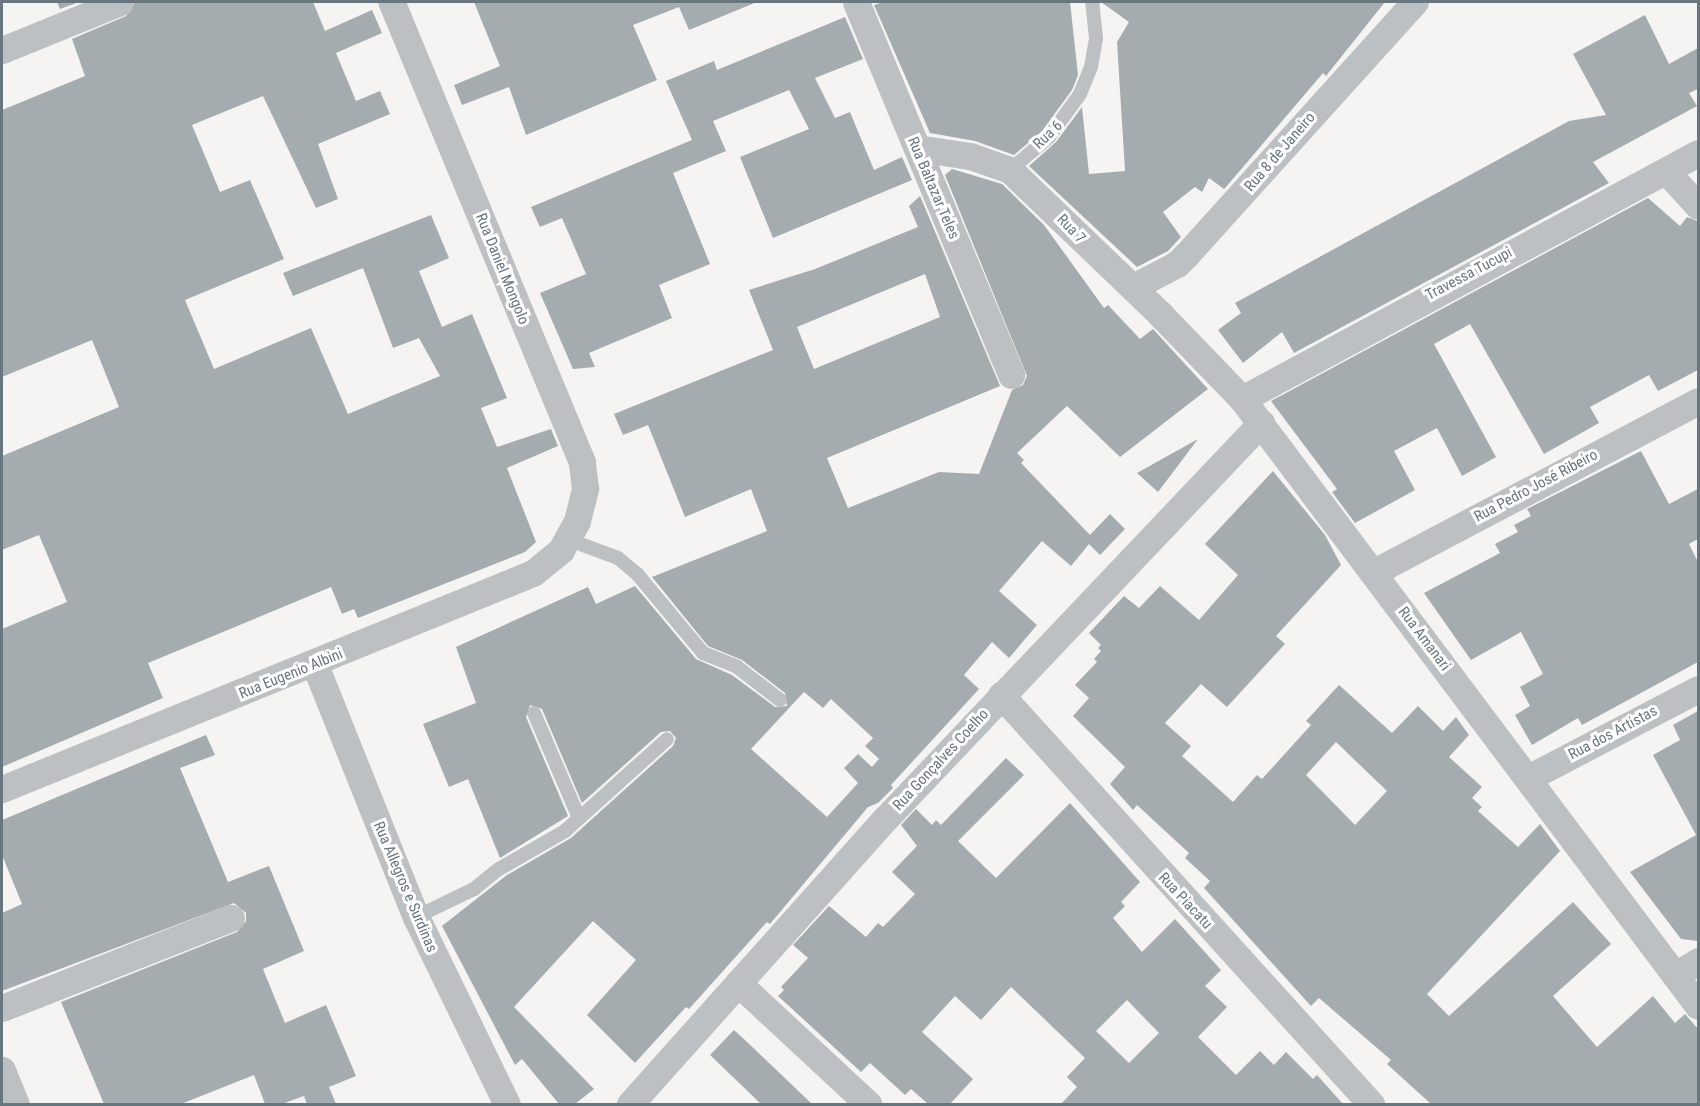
<!DOCTYPE html>
<html>
<head>
<meta charset="utf-8">
<style>
  body { margin:0 }
  #map { position:relative; width:1700px; height:1106px; overflow:hidden; background:#f5f4f2; font-family:"Roboto Condensed",sans-serif }
  div>[style] { position:absolute }
  [style*='--x'] { left:calc(var(--x)*1px); top:calc(var(--y)*1px); width:calc(var(--w)*1px); rotate:calc(var(--a)*1deg) }
  .building>* { inset:0; background:#a4acaf }
  .service>* { height:14px; margin:-7px; padding:0 7px; transform-origin:7px; border-radius:7px; background:#bcc0c2 }
  .minor>* { height:27px; margin:-13.5px; padding:0 13.5px; transform-origin:13.5px; border-radius:13.5px; background:#bcc0c2 }
  span { translate:-50% -50%; white-space:nowrap; text-align:center; line-height:1.15; -webkit-text-stroke:6px #fff; paint-order:stroke }
  .street-label { font-size:15px; color:#68777e }
  .frame { position:absolute; inset:0; border:3px solid #68777e; pointer-events:none }
</style>
</head>
<body>
<div id="map">
  <div class="building">
    <i style="clip-path:polygon(57px 2px,79px 2px,60px 9px)"></i>
    <i style="clip-path:polygon(135px 2px,313px 2px,325px 31px,372px 10px,382px 33px,336px 53px,356px 101px,380px 91px,390px 114px,318px 144px,338px 199px,316px 208px,263px 96px,192px 125px,220px 192px,250px 180px,284px 259px,185px 300px,214px 369px,311px 328px,348px 414px,440px 376px,419px 338px,393px 348px,363px 268px,293px 296px,283px 273px,431px 215px,449px 258px,419px 271px,442px 327px,472px 314px,507px 398px,481px 408px,497px 447px,551px 429px,558px 446px,507px 468px,536px 542px,525px 552px,358px 618px,354px 609px,342px 614px,331px 587px,148px 663px,163px 698px,2px 767px,2px 629px,67px 602px,39px 535px,2px 550px,2px 456px,119px 407px,92px 340px,2px 377px,2px 110px,85px 76px,72px 39px,126px 16px)"></i>
    <i style="clip-path:polygon(474px 2px,757px 2px,689px 30px,679px 7px,633px 25px,657px 80px,526px 135px,509px 87px,462px 105px,454px 85px,500px 66px)"></i>
    <i style="clip-path:polygon(883px 2px,1070px 2px,1078px 75px,1072px 90px,1042px 131px,1014px 155px,975px 141px,930px 133px,874px 5px)"></i>
    <i style="clip-path:polygon(1101px 2px,1385px 2px,1326px 76px,1323px 73px,1226px 187px,1224px 189px,1209px 178px,1202px 192px,1195px 187px,1163px 212px,1181px 237px,1168px 251px,1137px 267px,1029px 166px,1056px 142px,1082px 107px,1089px 174px,1125px 171px,1117px 42px,1129px 22px)"></i>
    <i style="clip-path:polygon(1645px 15px,1669px 64px,1698px 48px,1698px 89px,1689px 93px,1697px 106px,1593px 162px,1609px 183px,1294px 353px,1282px 332px,1243px 363px,1218px 330px,1241px 313px,1235px 303px,1569px 121px,1606px 115px,1573px 54px)"></i>
    <i style="clip-path:polygon(845px 17px,863px 59px,815px 78px,835px 118px,850px 112px,874px 170px,902px 157px,912px 180px,773px 238px,740px 157px,809px 129px,789px 90px,713px 121px,726px 151px,673px 173px,710px 264px,659px 285px,672px 318px,589px 353px,595px 367px,573px 369px,540px 293px,586px 274px,562px 218px,540px 227px,531px 207px,692px 140px,666px 81px,714px 61px,717px 70px)"></i>
    <i style="clip-path:polygon(evenodd,952px 169px,1002px 184px,1044px 225px,1104px 308px,1108px 305px,1140px 339px,1153px 329px,1208px 389px,1120px 457px,1067px 406px,1017px 453px,1024px 460px,1021px 463px,1090px 535px,1110px 514px,1125px 529px,1100px 555px,1089px 544px,1071px 566px,1042px 541px,999px 591px,1037px 625px,1009px 658px,992px 642px,964px 675px,979px 689px,891px 785px,893px 788px,878px 803px,868px 807px,770px 924px,767px 922px,689px 1009px,686px 1007px,635px 1063px,587px 1015px,636px 960px,593px 921px,514px 1007px,594px 1089px,575px 1104px,559px 1104px,522px 1059px,515px 1065px,442px 926px,507px 875px,571px 838px,673px 746px,676px 738px,670px 731px,661px 732px,582px 803px,542px 709px,530px 705px,526px 717px,568px 816px,500px 858px,468px 779px,449px 787px,423px 724px,476px 703px,456px 647px,588px 587px,596px 604px,635px 586px,696px 659px,732px 675px,775px 707px,787px 706px,785px 693px,742px 660px,708px 646px,652px 577px,767px 531px,751px 489px,685px 517px,648px 425px,623px 435px,614px 414px,773px 350px,749px 290px,815px 269px,918px 227px,909px 206px,920px 196px,1000px 386px,827px 458px,848px 508px,939px 472px,979px 474px,1012px 390px,1023px 385px,1027px 376px,945px 175px,952px 169px,925px 274px,940px 317px,814px 369px,797px 327px,925px 274px,952px 169px,804px 692px,823px 708px,831px 699px,873px 738px,865px 746px,879px 759px,872px 767px,858px 754px,844px 768px,858px 783px,827px 817px,751px 749px,804px 692px)"></i>
    <i style="clip-path:polygon(1648px 198px,1680px 226px,1687px 217px,1698px 221px,1698px 370px,1658px 391px,1649px 375px,1590px 407px,1599px 423px,1544px 454px,1470px 324px,1434px 344px,1496px 457px,1462px 476px,1437px 428px,1394px 451px,1415px 490px,1355px 523px,1332px 492px,1337px 489px,1271px 401px)"></i>
    <i style="clip-path:polygon(1198px 439px,1158px 492px,1137px 473px)"></i>
    <i style="clip-path:polygon(1641px 451px,1669px 504px,1698px 489px,1698px 539px,1689px 544px,1698px 562px,1698px 662px,1582px 725px,1578px 718px,1532px 745px,1515px 715px,1530px 706px,1520px 687px,1543px 674px,1521px 632px,1471px 660px,1424px 593px,1500px 553px,1495px 544px,1518px 532px,1514px 525px,1531px 516px,1527px 509px)"></i>
    <i style="clip-path:polygon(evenodd,1273px 471px,1325px 535px,1341px 565px,1276px 636px,1285px 644px,1227px 707px,1201px 684px,1165px 723px,1191px 746px,1182px 756px,1233px 802px,1257px 775px,1262px 779px,1311px 725px,1306px 721px,1339px 685px,1392px 733px,1418px 706px,1443px 731px,1456px 717px,1469px 735px,1449px 757px,1482px 787px,1472px 798px,1482px 807px,1478px 811px,1518px 847px,1540px 824px,1560px 851px,1427px 994px,1449px 1016px,1573px 902px,1611px 944px,1553px 996px,1597px 1047px,1653px 996px,1675px 1023px,1685px 1014px,1698px 1029px,1698px 1104px,1431px 1104px,1387px 1064px,1391px 1060px,1319px 998px,1311px 1006px,1204px 888px,1210px 881px,1185px 858px,1189px 853px,1137px 805px,1133px 810px,1110px 784px,1125px 767px,1073px 716px,1089px 698px,1075px 685px,1097px 662px,1094px 659px,1101px 651px,1098px 648px,1101px 645px,1089px 633px,1124px 596px,1139px 608px,1160px 586px,1199px 620px,1238px 575px,1205px 544px,1273px 471px,1336px 742px,1387px 791px,1355px 825px,1306px 775px,1336px 742px)"></i>
    <i style="clip-path:polygon(1698px 711px,1698px 941px,1681px 939px,1630px 872px,1696px 835px,1653px 755px,1680px 740px,1673px 725px)"></i>
    <i style="clip-path:polygon(206px 735px,215px 755px,180px 768px,228px 882px,269px 866px,304px 951px,263px 969px,285px 1023px,326px 1005px,356px 1076px,329px 1087px,336px 1104px,307px 1104px,304px 1096px,282px 1104px,265px 1104px,254px 1075px,181px 1104px,104px 1104px,61px 1002px,237px 932px,246px 921px,246px 913px,234px 903px,2px 991px,2px 913px,22px 904px,2px 855px,2px 820px)"></i>
    <i style="clip-path:polygon(evenodd,1006px 758px,1024px 775px,958px 841px,996px 878px,1070px 803px,1140px 882px,1121px 902px,1125px 906px,1113px 918px,1142px 952px,1175px 919px,1221px 970px,1205px 986px,1227px 1007px,1198px 1037px,1236px 1075px,1260px 1051px,1274px 1065px,1286px 1052px,1313px 1079px,1317px 1075px,1343px 1104px,1061px 1104px,1077px 1087px,1067px 1077px,1085px 1058px,1011px 987px,981px 1020px,955px 996px,922px 1032px,973px 1079px,950px 1104px,928px 1104px,911px 1089px,905px 1095px,870px 1063px,861px 1072px,778px 996px,784px 990px,781px 987px,808px 958px,793px 945px,829px 906px,866px 937px,878px 923px,883px 927px,915px 894px,892px 872px,917px 846px,901px 825px,916px 809px,932px 825px,936px 820px,941px 825px,1006px 758px,1127px 1000px,1159px 1033px,1129px 1063px,1096px 1031px,1127px 1000px)"></i>
    <i style="clip-path:polygon(734px 1030px,745px 1040px,812px 1104px,761px 1104px,710px 1055px)"></i>
  </div>
  <div class="service">
    <i style="--x:1010;--y:170;--w:51;--a:-40.2"></i>
    <i style="--x:1049;--y:137;--w:53;--a:-54.2"></i>
    <i style="--x:1080;--y:94;--w:29;--a:-68"></i>
    <i style="--x:1091;--y:67;--w:29;--a:-80"></i>
    <i style="--x:1096;--y:38;--w:36;--a:-96"></i>
    <i style="--x:567;--y:539;--w:54;--a:20.4"></i>
    <i style="--x:618;--y:558;--w:26;--a:40"></i>
    <i style="--x:638;--y:575;--w:102;--a:50.2"></i>
    <i style="--x:703;--y:653;--w:37;--a:22"></i>
    <i style="--x:737;--y:667;--w:54;--a:37.5"></i>
    <i style="--x:534;--y:713;--w:114;--a:66.8"></i>
    <i style="--x:416;--y:917;--w:64;--a:-25.8"></i>
    <i style="--x:474;--y:889;--w:32;--a:-39"></i>
    <i style="--x:499;--y:869;--w:76;--a:-29.9"></i>
    <i style="--x:565;--y:831;--w:137;--a:-42"></i>
  </div>
  <div class="minor">
    <i style="--x:856;--y:2;--w:404;--a:67.4"></i>
    <i style="--x:2;--y:50;--w:127;--a:-22.1"></i>
    <i style="--x:917;--y:148;--w:54;--a:8.6"></i>
    <i style="--x:970;--y:156;--w:42;--a:19.3"></i>
    <i style="--x:1010;--y:170;--w:208;--a:43.8"></i>
    <i style="--x:1160;--y:314;--w:118;--a:46"></i>
    <i style="--x:1242;--y:399;--w:759;--a:53.08"></i>
    <i style="--x:1666;--y:171;--w:47;--a:47.6"></i>
    <i style="--x:1133;--y:287;--w:50;--a:-27.6"></i>
    <i style="--x:1177;--y:264;--w:14;--a:-45"></i>
    <i style="--x:1187;--y:254;--w:340;--a:-47.9"></i>
    <i style="--x:1242;--y:399;--w:518;--a:-28.35"></i>
    <i style="--x:1374;--y:572;--w:366;--a:-27.8"></i>
    <i style="--x:315;--y:665;--w:271;--a:68.2"></i>
    <i style="--x:416;--y:917;--w:208;--a:64.1"></i>
    <i style="--x:1001;--y:695;--w:552;--a:47.87"></i>
    <i style="--x:1528;--y:778;--w:192;--a:-27.6"></i>
    <i style="--x:2;--y:789;--w:573;--a:-22.14"></i>
    <i style="--x:533;--y:573;--w:36;--a:-39"></i>
    <i style="--x:561;--y:550;--w:33;--a:-61"></i>
    <i style="--x:577;--y:521;--w:34;--a:-76"></i>
    <i style="--x:585;--y:488;--w:26;--a:-97"></i>
    <i style="--x:582;--y:462;--w:498;--a:-112.5"></i>
    <i style="--x:1675;--y:975;--w:27;--a:-31"></i>
    <i style="--x:738;--y:983;--w:178;--a:42.9"></i>
    <i style="--x:2;--y:1008;--w:246;--a:-21.5"></i>
    <i style="--x:2;--y:1070;--w:37;--a:68"></i>
    <i style="--x:630;--y:1104;--w:384;--a:-48.2"></i>
    <i style="--x:886;--y:818;--w:545;--a:-46.49"></i>
  </div>
  <div class="street-label">
    <span style="left:1048px;top:135px;rotate:-44deg">Rua 6</span>
    <span style="left:1280px;top:152px;rotate:-49deg">Rua 8 de Janeiro</span>
    <span style="left:933px;top:188px;rotate:67deg">Rua Baltazar Teles</span>
    <span style="left:1071px;top:229px;rotate:46deg">Rua 7</span>
    <span style="left:502px;top:269px;rotate:68deg">Rua Daniel Mongolo</span>
    <span style="left:1469px;top:274px;rotate:-28deg">Travessa Tucupi</span>
    <span style="left:1536px;top:486px;rotate:-28deg">Rua Pedro José Ribeiro</span>
    <span style="left:1424px;top:639px;rotate:53deg">Rua Amanari</span>
    <span style="left:291px;top:674px;rotate:-22deg">Rua Eugenio Albini</span>
    <span style="left:1613px;top:733px;rotate:-28deg">Rua dos Artistas</span>
    <span style="left:941px;top:760px;rotate:-47deg">Rua Gonçalves Coelho</span>
    <span style="left:405px;top:887px;rotate:67deg">Rua Allegros e Surdinas</span>
    <span style="left:1185px;top:901px;rotate:47deg">Rua Piacatu</span>
  </div>
  <div class="frame"></div>
</div>
</body>
</html>
